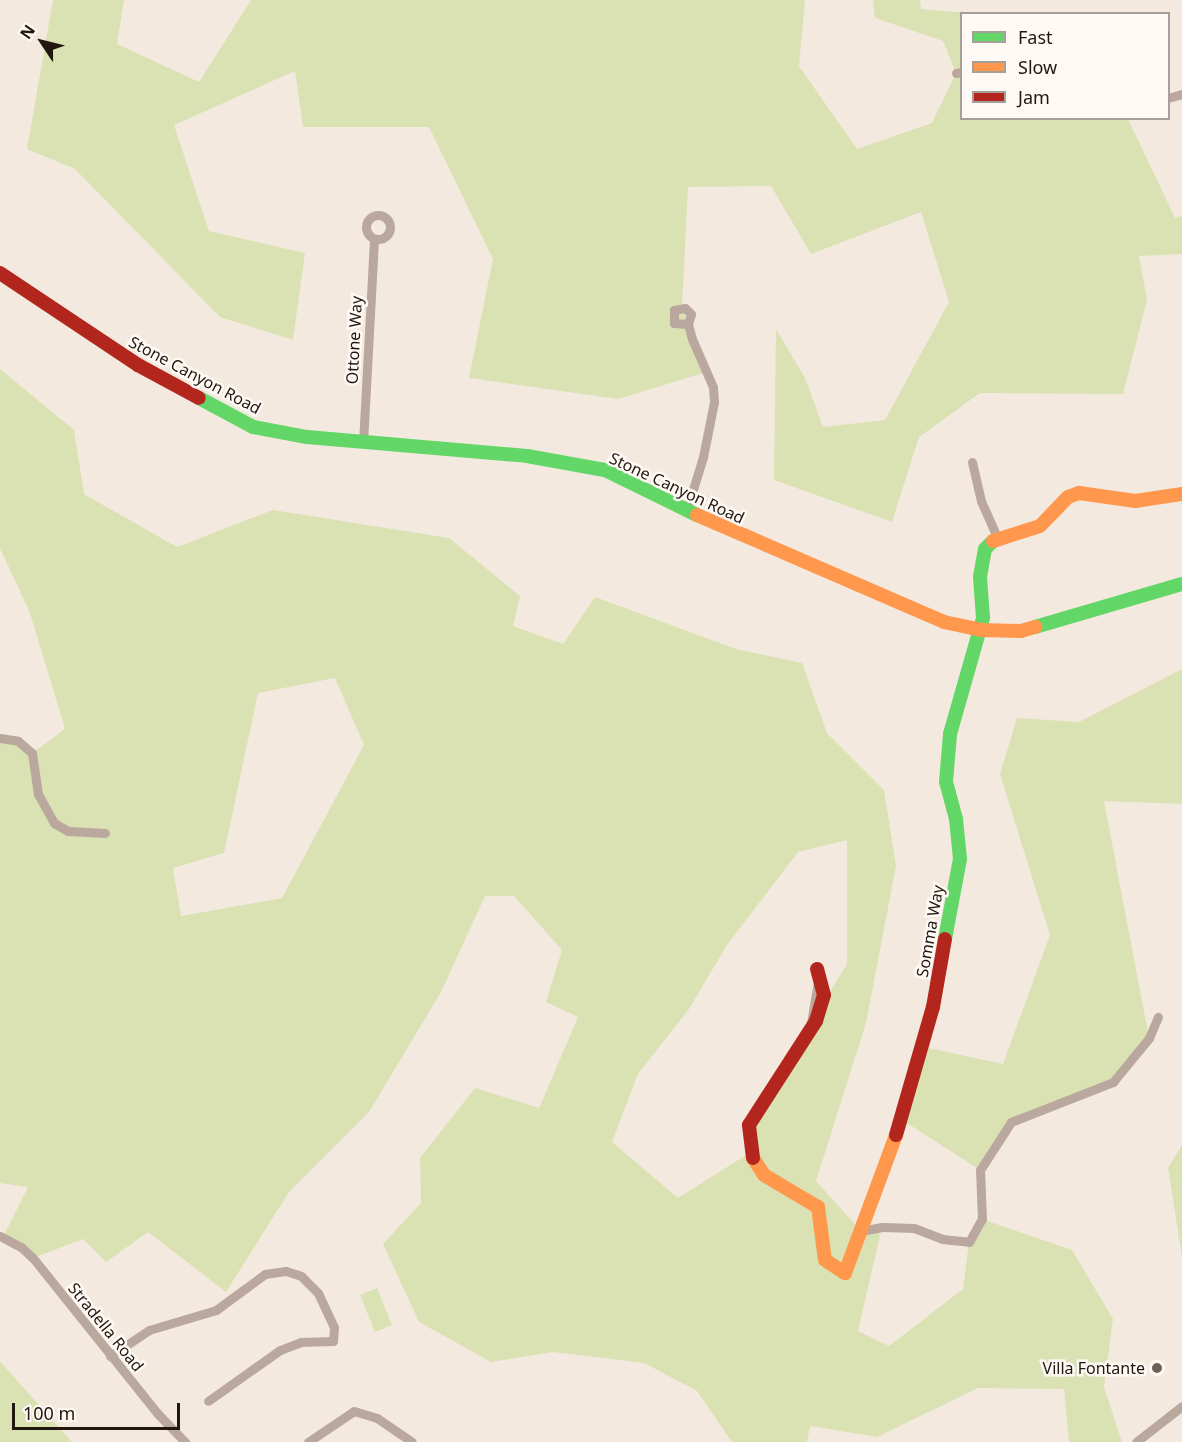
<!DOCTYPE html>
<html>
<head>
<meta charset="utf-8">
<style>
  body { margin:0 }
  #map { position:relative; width:1182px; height:1442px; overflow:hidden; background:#f4e9df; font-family:"Noto Sans",sans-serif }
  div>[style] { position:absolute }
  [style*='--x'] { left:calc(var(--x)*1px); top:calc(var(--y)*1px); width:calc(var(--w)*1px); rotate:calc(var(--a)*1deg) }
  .green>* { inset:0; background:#dae2b4 }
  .street>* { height:9px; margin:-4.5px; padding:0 4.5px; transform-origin:4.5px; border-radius:4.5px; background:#baa89e }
  .street>.ring { margin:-4.5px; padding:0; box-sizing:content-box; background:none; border:9px solid #baa89e; border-radius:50% }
  .fast>* { height:14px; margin:-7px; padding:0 7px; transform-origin:7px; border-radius:7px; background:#63d668 }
  .slow>* { height:14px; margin:-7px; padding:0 7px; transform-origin:7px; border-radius:7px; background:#ff974d }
  .jam>* { height:14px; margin:-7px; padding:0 7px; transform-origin:7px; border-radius:7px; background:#b3261e }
  .dots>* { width:16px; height:16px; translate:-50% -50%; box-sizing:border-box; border:3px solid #fef9f4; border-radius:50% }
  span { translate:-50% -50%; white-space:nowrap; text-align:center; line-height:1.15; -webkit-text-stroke:5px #fef9f4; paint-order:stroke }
  .street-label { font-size:16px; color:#20170f }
  .poi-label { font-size:16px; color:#20170f }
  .right { translate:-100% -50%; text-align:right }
  .legend { position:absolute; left:960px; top:12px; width:210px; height:108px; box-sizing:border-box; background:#fef9f4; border:2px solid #a59f98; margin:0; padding:8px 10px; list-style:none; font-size:18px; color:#20170f }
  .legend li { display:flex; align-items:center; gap:12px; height:30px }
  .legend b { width:30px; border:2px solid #a59f98 }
  .north { position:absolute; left:12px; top:12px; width:60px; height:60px; -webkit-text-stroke:4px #fef9f4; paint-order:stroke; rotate:305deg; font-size:16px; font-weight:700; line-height:24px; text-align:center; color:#20170f }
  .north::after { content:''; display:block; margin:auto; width:21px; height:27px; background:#20170f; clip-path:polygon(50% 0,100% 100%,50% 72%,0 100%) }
  .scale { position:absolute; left:12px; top:1403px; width:168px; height:27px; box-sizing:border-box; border:3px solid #20170f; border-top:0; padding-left:8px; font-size:18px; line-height:21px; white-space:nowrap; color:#20170f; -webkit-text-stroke:4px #fef9f4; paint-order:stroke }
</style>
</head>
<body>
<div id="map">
  <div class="green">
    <i style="clip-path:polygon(53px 0,124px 0,117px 44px,199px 82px,251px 0,805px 0,799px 66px,857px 149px,932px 123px,956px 73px,943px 41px,875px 18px,873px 0,920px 0,921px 9px,968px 13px,962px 14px,962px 118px,1128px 119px,1175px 218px,1182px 216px,1182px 254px,1139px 256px,1147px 300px,1123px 394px,980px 393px,919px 437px,892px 522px,774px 480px,776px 329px,805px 378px,823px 427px,885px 420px,949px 302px,921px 212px,811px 254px,771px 186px,688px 187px,682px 307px,707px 372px,618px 399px,469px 378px,493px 259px,429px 127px,303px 127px,295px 71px,174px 125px,209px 231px,305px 253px,293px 340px,220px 317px,75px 169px,27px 149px)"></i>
    <i style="clip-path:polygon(evenodd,0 369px,74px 430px,84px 494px,177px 547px,273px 510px,449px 538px,520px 596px,513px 626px,563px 644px,595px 597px,736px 649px,802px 663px,827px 733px,884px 790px,896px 866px,866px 1023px,816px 1181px,861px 1231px,882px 1227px,858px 1331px,889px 1346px,963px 1289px,969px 1242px,982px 1219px,1072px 1250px,1113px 1319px,1104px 1387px,1122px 1442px,1069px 1442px,1064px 1389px,978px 1388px,877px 1437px,810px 1426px,807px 1442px,732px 1442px,697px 1391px,644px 1363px,553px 1352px,491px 1362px,419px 1322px,383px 1244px,421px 1203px,420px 1158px,475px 1088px,539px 1108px,578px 1017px,546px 1002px,562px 950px,514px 896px,485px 896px,441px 992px,369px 1112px,289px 1192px,226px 1292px,148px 1232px,106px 1262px,83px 1239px,33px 1258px,3px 1237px,28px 1187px,0 1183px,0 738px,32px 753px,65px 729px,30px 613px,0 548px,0 369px,335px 678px,364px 745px,282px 898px,181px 916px,173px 868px,224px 853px,258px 693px,335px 678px,0 369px,847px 840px,847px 964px,749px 1125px,751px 1152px,678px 1198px,612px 1142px,638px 1074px,689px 1009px,727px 945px,798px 852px,847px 840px)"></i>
    <i style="clip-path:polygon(1182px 669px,1182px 804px,1104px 801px,1149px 1038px,1113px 1082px,1011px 1122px,980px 1170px,902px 1120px,924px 1047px,1003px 1064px,1050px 935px,1000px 774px,1017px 718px,1079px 722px)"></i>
    <i style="clip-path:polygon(1182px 1145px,1182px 1257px,1168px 1168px)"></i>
    <i style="clip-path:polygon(377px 1288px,392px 1325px,375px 1332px,360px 1295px)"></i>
    <i style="clip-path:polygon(0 1362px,6px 1368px,72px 1442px,0 1442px)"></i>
  </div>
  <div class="street">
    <i style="--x:956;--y:73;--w:6;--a:-9"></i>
    <i style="--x:1168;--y:98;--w:15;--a:-16"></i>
    <i class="ring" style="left:366px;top:215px;width:15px;height:15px"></i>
    <i style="--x:363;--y:443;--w:204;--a:-86.9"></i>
    <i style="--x:972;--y:462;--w:40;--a:77"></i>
    <i style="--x:981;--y:501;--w:39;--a:66"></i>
    <i style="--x:687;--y:509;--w:54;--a:-72.9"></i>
    <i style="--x:703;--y:457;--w:56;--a:-78.7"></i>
    <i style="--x:714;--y:402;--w:15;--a:-94"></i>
    <i style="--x:713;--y:387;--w:52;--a:-113.6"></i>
    <i style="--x:692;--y:339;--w:16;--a:-105"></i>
    <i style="--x:688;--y:324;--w:10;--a:-73"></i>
    <i style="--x:691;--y:314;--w:8;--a:-135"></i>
    <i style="--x:685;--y:308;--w:11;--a:170"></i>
    <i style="--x:674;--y:310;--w:13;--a:90"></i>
    <i style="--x:674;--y:323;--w:14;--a:4"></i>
    <i style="--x:0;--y:738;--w:18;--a:9"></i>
    <i style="--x:18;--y:741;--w:18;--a:41"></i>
    <i style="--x:32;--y:753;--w:41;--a:81.7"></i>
    <i style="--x:38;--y:794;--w:33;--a:61"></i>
    <i style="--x:54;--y:823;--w:16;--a:30"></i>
    <i style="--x:68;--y:831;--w:37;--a:3"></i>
    <i style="--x:810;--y:1029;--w:54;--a:-80.4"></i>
    <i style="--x:861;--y:1231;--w:21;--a:-11"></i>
    <i style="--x:882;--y:1227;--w:32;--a:2"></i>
    <i style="--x:914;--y:1228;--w:30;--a:21"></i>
    <i style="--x:942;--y:1239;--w:27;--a:6"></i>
    <i style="--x:969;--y:1242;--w:26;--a:-61"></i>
    <i style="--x:982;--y:1219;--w:49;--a:-92.3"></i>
    <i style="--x:980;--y:1170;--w:57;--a:-57.1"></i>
    <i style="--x:1011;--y:1122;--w:110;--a:-21.4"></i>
    <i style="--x:1113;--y:1082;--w:57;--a:-50.7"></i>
    <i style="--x:1149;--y:1038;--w:23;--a:-67"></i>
    <i style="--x:0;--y:1236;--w:24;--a:28"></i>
    <i style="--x:21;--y:1247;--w:16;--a:43"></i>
    <i style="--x:33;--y:1258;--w:200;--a:51.3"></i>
    <i style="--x:158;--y:1414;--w:39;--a:46"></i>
    <i style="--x:110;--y:1356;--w:47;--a:-33.7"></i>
    <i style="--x:149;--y:1330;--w:70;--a:-16.6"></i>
    <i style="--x:216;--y:1310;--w:61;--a:-36.3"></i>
    <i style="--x:265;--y:1274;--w:21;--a:-8"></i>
    <i style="--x:286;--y:1271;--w:16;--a:18"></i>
    <i style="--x:301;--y:1276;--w:24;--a:45"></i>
    <i style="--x:318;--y:1293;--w:38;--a:65"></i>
    <i style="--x:334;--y:1327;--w:14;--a:94"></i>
    <i style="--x:333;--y:1341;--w:32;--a:178"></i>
    <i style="--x:301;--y:1342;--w:22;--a:159"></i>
    <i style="--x:280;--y:1350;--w:88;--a:144.7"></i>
    <i style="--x:308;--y:1442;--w:55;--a:-34"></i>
    <i style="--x:354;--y:1411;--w:24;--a:17"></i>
    <i style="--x:377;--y:1418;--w:42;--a:34.4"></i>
    <i style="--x:1136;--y:1442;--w:58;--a:-38"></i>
  </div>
  <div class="fast">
    <i style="--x:199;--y:398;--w:61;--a:28.2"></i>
    <i style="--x:253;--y:427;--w:55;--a:10.5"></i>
    <i style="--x:307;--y:437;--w:221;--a:4.9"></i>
    <i style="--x:527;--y:456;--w:79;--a:10.2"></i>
    <i style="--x:605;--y:470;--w:102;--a:26.1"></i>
    <i style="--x:1035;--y:627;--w:153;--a:-16.3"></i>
    <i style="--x:945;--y:939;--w:81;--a:-79.4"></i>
    <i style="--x:960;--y:859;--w:40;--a:-95.7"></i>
    <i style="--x:956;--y:819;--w:38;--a:-105"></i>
    <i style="--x:946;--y:782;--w:48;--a:-85.2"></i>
    <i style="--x:950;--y:734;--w:121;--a:-74.1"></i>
    <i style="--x:983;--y:618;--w:41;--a:-94.2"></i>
    <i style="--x:980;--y:577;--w:28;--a:-80"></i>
    <i style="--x:985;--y:549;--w:11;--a:-45"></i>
  </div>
  <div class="slow">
    <i style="--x:697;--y:515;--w:269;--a:23.4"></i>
    <i style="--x:944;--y:622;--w:38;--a:12"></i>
    <i style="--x:981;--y:630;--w:40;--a:1.4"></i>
    <i style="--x:1021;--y:631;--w:15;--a:-16"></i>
    <i style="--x:993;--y:541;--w:49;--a:-17.7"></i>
    <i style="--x:1040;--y:526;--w:40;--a:-46"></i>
    <i style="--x:1068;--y:497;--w:12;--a:-20"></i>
    <i style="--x:1079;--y:493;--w:57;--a:8.1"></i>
    <i style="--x:1135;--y:501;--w:48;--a:-8.5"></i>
    <i style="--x:753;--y:1158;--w:20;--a:57"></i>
    <i style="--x:764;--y:1175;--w:63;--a:30.7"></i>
    <i style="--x:818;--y:1207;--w:53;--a:82.5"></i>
    <i style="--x:825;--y:1260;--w:24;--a:33"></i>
    <i style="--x:845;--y:1273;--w:147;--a:-69.7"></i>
  </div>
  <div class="jam">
    <i style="--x:0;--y:273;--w:166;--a:33.7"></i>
    <i style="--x:138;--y:365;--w:69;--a:28.4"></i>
    <i style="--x:896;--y:1135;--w:133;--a:-73.9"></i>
    <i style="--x:933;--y:1007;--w:69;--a:-80"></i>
    <i style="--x:753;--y:1158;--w:33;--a:-97"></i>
    <i style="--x:749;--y:1125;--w:124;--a:-57.2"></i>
    <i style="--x:816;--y:1021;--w:27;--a:-73"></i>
    <i style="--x:824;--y:995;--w:27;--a:-105"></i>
  </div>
  <div class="dots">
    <i style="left:1157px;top:1368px;background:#6a6058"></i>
  </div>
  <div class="street-label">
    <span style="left:354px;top:340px;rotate:-87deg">Ottone Way</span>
    <span style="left:195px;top:375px;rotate:28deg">Stone Canyon Road</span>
    <span style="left:677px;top:488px;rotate:25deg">Stone Canyon Road</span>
    <span style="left:930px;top:931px;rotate:-80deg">Somma Way</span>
    <span style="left:106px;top:1327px;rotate:51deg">Stradella Road</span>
  </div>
  <div class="poi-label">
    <span class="right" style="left:1145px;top:1368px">Villa Fontante</span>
  </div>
  <ul class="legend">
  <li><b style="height:8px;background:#63d668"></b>Fast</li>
  <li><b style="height:8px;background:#ff974d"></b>Slow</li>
  <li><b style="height:8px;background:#b3261e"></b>Jam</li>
  </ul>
  <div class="north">N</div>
  <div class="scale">100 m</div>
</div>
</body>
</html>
